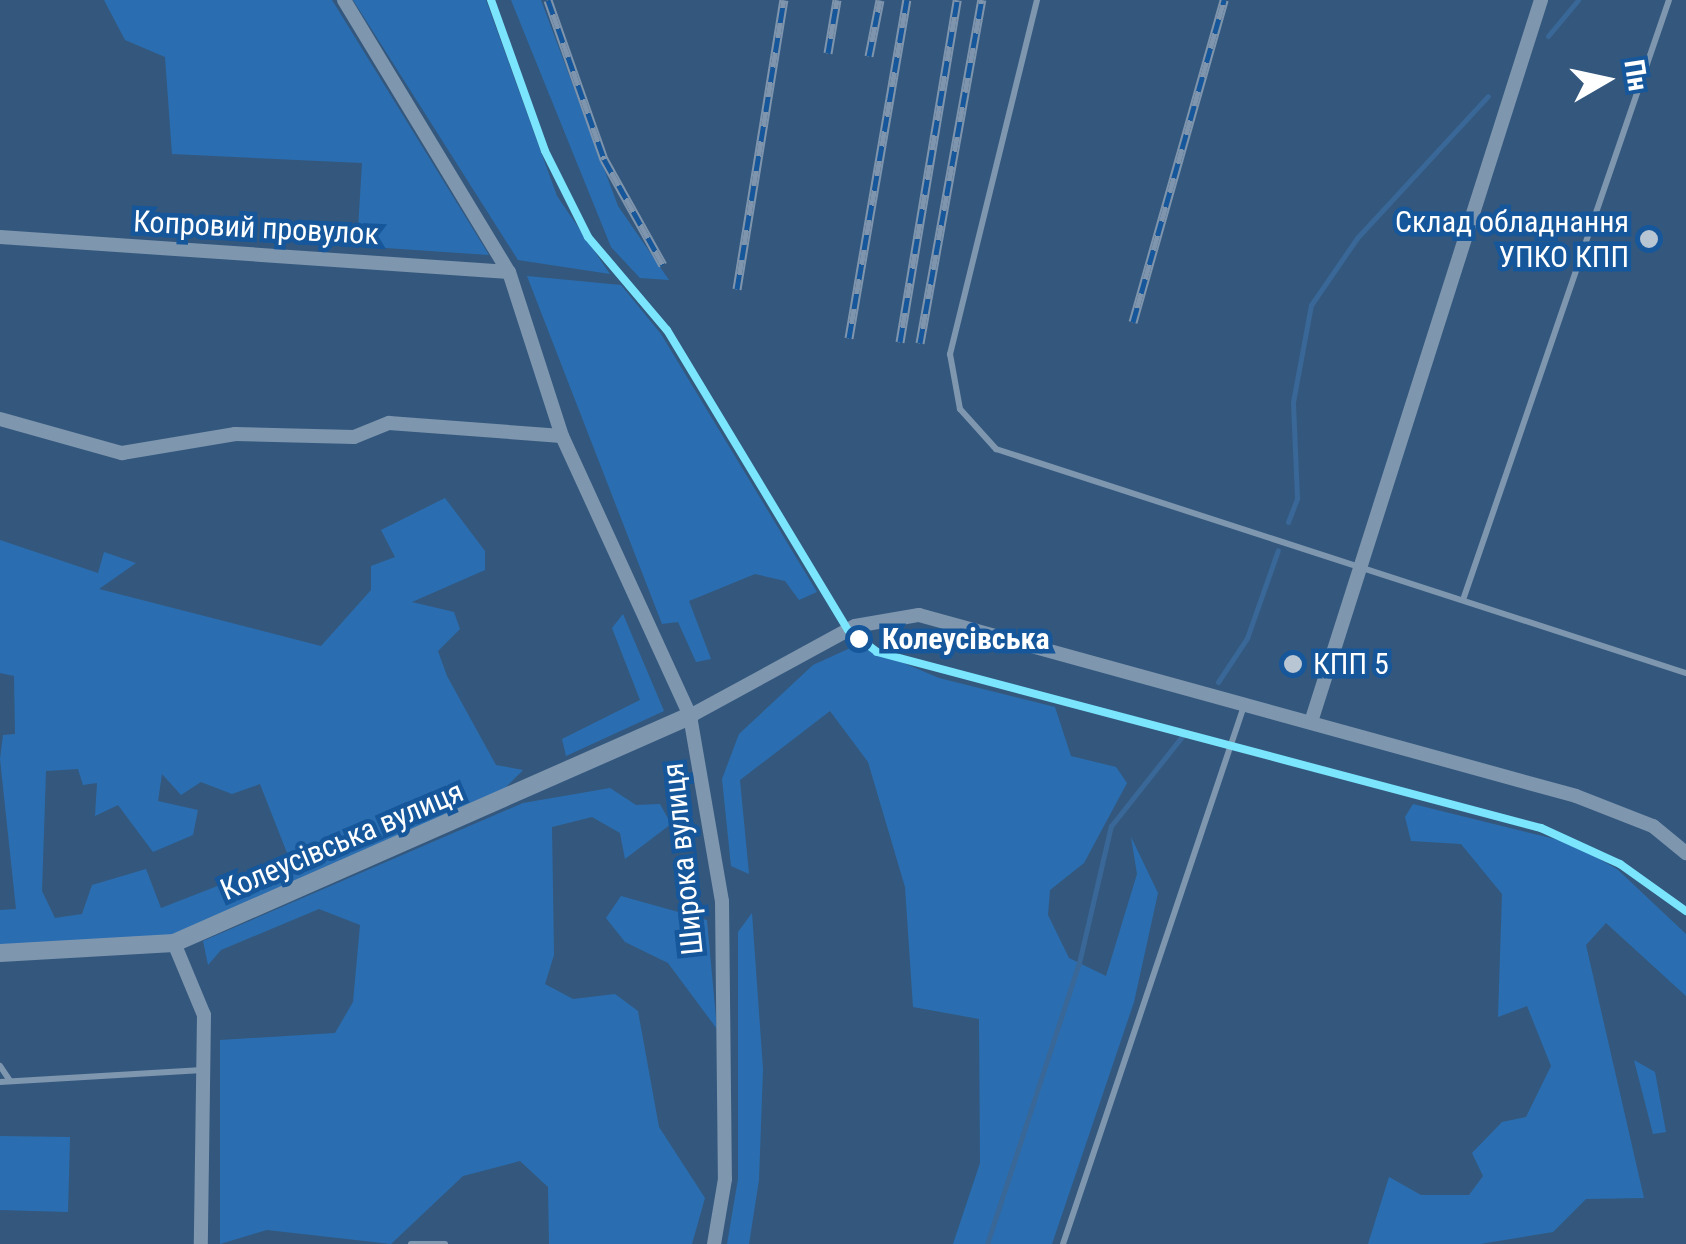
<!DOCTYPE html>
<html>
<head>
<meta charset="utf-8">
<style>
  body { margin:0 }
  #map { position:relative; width:1686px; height:1244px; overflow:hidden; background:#34587d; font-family:"Roboto Condensed",sans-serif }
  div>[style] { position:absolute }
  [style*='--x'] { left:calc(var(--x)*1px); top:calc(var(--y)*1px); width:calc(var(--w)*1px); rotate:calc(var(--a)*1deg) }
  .green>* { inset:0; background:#2a6eb1 }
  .stream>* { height:5px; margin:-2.5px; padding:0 2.5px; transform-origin:2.5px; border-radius:2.5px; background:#396797 }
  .service>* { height:6px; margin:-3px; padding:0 3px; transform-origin:3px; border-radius:3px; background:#7f96af }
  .minor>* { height:14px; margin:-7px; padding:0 7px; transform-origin:7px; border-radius:7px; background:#7f96af }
  .tertiary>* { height:18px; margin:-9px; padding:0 9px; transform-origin:9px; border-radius:9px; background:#7f96af }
  .rail>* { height:9px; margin-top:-4.5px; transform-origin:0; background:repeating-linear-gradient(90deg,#16579b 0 15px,#7f95ad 0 30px); box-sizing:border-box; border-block:2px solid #7f95ad }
  .tram-1>* { height:8px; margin:-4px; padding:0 4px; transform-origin:4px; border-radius:4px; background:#7ae5fd }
  .dots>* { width:28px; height:28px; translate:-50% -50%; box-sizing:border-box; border:5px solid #16579b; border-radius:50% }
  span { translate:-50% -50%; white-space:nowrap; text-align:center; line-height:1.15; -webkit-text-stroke:9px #16579b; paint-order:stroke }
  .poi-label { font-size:30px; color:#fff }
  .right { translate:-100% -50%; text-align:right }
  .left { translate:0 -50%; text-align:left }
  .street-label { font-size:30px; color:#fff }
  .stop-label { font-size:30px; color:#fff; font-weight:700 }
  .north { position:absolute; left:1556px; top:30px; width:100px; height:100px; -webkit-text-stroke:8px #16579b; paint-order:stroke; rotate:81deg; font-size:28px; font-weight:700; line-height:40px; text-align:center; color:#fff }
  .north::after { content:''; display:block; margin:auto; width:35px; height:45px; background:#fff; clip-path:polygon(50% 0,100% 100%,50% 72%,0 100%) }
</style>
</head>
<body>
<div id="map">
  <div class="green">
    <i style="clip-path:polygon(104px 0,332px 0,489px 255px,357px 246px,362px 163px,172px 154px,165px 57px,125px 40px)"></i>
    <i style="clip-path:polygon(353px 0,486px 0,557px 196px,610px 274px,518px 260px)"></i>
    <i style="clip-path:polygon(511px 0,541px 0,618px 206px,669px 280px,640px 278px,611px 247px)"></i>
    <i style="clip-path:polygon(527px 276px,621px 285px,661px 334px,817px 592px,799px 600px,785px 581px,755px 574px,689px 601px,711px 659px,696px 662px,678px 622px,662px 624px)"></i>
    <i style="clip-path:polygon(evenodd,445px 498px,485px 551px,485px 570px,412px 602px,454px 612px,460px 629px,438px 651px,447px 676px,496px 765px,523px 770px,502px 791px,170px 940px,0 947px,0 910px,16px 909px,0 759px,3px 735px,15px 734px,14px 676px,0 673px,0 540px,98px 573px,104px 552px,136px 563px,99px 589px,321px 646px,371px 590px,371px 566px,395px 557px,381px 530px,445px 498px,78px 769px,83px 785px,97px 783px,95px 816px,118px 805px,153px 852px,193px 835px,198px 810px,158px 801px,162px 774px,181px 795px,201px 782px,232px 794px,260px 784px,289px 858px,161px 908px,146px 869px,92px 885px,82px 914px,55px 918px,42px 891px,46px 771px,78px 769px)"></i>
    <i style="clip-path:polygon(623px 614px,664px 711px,566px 756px,562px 739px,640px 700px,612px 628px)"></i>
    <i style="clip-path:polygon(859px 644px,939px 678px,1055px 707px,1071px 756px,1116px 767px,1127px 783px,1084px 863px,1050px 890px,1048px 915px,1069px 958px,1106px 976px,1137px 874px,1131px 837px,1158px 893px,1134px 1002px,1052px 1244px,953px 1244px,980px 1163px,979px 1019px,913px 1007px,905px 887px,868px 762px,830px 711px,740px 780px,749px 874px,731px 866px,722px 779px,739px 734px,813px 665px)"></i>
    <i style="clip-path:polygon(610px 788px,636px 805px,660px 804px,671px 824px,625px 859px,620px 833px,592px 817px,552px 827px,554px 955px,545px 984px,573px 999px,615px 994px,638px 1011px,659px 1127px,705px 1198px,692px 1244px,549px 1244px,548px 1187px,520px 1161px,463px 1176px,391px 1244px,267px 1230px,220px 1244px,220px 1040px,335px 1033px,353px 1002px,360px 925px,319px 909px,221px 950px,208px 965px,203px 941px,523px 803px)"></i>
    <i style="clip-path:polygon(1413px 804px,1571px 843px,1617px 869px,1686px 934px,1686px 996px,1606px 923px,1586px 945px,1644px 1198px,1586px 1199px,1553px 1232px,1480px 1244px,1368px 1244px,1389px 1177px,1421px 1195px,1469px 1195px,1483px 1176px,1472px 1153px,1502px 1122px,1526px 1117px,1551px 1066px,1527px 1006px,1498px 1017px,1502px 894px,1461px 844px,1411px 841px,1405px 817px)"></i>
    <i style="clip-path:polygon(621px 896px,707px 920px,717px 1029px,668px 963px,625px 942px,606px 918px)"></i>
    <i style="clip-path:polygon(752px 913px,763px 1069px,759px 1180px,749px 1244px,727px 1244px,738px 1179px,738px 932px)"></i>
    <i style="clip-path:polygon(1634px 1060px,1655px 1072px,1666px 1132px,1653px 1134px)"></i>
    <i style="clip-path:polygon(0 1136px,70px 1137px,68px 1212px,0 1210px)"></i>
  </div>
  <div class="stream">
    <i style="--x:1548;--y:36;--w:47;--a:-50.2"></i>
    <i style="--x:1288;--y:522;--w:26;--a:-69"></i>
    <i style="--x:1297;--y:498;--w:96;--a:-92.4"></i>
    <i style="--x:1293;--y:402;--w:99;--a:-79.5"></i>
    <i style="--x:1311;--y:305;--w:81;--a:-55.5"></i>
    <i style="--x:1357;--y:238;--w:193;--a:-47.3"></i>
    <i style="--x:1218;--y:682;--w:53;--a:-56.6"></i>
    <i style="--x:1247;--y:638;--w:93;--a:-70.6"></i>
    <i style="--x:987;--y:1244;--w:296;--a:-71.9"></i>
    <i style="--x:1079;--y:963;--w:141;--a:-76.9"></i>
    <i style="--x:1111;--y:826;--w:116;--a:-51.6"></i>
  </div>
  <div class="service">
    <i style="--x:1037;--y:0;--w:365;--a:103.8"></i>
    <i style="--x:950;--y:354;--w:56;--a:79.7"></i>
    <i style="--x:960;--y:409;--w:54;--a:48"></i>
    <i style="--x:996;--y:449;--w:725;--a:17.99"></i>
    <i style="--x:1464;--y:597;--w:631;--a:-71.05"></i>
    <i style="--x:0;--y:1066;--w:18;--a:56"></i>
    <i style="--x:0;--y:1082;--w:203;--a:-3.4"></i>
    <i style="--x:411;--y:1244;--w:34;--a:0"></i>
    <i style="--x:1063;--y:1244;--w:568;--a:-71.41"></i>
  </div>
  <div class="minor">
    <i style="--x:344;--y:0;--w:318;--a:58.8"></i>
    <i style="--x:509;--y:272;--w:172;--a:72.1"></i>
    <i style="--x:562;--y:436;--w:308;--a:65.4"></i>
    <i style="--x:690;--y:716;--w:188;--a:80.2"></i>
    <i style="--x:722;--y:901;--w:278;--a:89.4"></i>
    <i style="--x:725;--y:1179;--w:66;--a:99.6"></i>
    <i style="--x:0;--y:237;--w:510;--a:3.93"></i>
    <i style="--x:0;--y:419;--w:127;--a:15.6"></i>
    <i style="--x:122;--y:453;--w:115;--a:-9.5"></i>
    <i style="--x:235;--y:434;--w:119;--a:1.4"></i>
    <i style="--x:354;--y:437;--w:38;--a:-22"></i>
    <i style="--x:389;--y:423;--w:173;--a:4.3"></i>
    <i style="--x:690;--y:716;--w:188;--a:-28.6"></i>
    <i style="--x:855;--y:626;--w:65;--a:-9.8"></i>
    <i style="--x:919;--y:615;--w:681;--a:15.4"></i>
    <i style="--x:1576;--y:796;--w:83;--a:21.3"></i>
    <i style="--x:1653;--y:826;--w:43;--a:39.3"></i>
    <i style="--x:1311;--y:722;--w:758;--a:-72.33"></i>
    <i style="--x:174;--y:943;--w:78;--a:67.4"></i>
    <i style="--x:204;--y:1015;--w:229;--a:90.8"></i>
  </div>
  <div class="tertiary">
    <i style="--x:0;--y:953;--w:174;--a:-3.3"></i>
    <i style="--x:174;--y:943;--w:564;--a:-23.75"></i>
  </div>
  <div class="rail">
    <i style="--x:548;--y:0;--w:169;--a:70.6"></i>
    <i style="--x:604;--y:159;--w:121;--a:60.9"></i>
    <i style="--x:828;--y:53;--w:54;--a:-80.4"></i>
    <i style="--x:869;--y:56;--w:57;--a:-78.9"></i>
    <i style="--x:737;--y:289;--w:293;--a:-80.8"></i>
    <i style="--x:1133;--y:322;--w:335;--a:-74.2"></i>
    <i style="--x:849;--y:338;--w:343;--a:-80.3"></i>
    <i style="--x:900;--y:342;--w:347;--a:-80.5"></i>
    <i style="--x:920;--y:343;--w:349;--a:-79.8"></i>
  </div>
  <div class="tram-1">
    <i style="--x:491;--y:0;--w:160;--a:70.3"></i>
    <i style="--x:545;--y:151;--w:96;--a:63.4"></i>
    <i style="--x:588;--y:237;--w:122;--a:49.7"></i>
    <i style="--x:667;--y:330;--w:350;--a:58.9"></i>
    <i style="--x:848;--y:630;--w:36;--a:37"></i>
    <i style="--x:877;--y:652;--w:687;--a:14.85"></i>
    <i style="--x:1541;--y:828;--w:87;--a:24.5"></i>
    <i style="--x:1620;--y:864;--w:81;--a:35.5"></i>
  </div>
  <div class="dots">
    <i style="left:1649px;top:239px;background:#b8c5d2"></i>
    <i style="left:859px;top:639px;background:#fff"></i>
    <i style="left:1293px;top:664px;background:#b8c5d2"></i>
  </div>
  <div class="poi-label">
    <span class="right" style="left:1629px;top:239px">Склад обладнання<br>УПКО КПП</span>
    <span class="left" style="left:1313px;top:664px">КПП 5</span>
  </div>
  <div class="street-label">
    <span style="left:256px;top:228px;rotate:3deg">Копровий провулок</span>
    <span style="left:342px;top:841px;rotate:-23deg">Колеусівська вулиця</span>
    <span style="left:683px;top:859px;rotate:-96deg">Широка вулиця</span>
  </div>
  <div class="stop-label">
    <span class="left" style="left:882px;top:639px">Колеусівська</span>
  </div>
  <div class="north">Пн</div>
</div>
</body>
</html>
